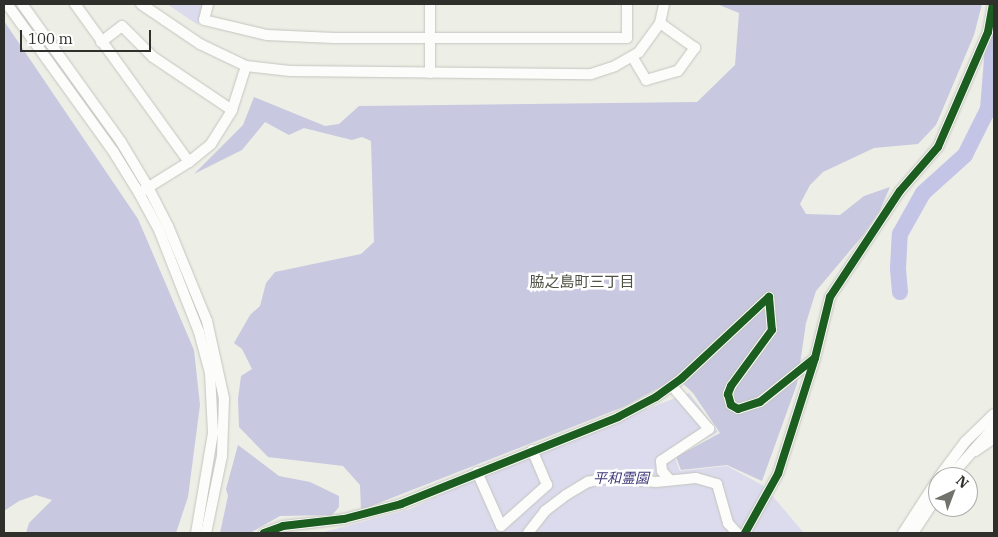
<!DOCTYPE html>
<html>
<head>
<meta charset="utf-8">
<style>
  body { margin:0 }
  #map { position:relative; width:998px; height:537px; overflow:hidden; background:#edeee6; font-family:"IBM Plex Serif","Noto Sans JP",serif }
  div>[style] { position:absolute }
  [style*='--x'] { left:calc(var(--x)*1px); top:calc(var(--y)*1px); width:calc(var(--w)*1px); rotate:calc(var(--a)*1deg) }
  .green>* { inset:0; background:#dbdbed }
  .forest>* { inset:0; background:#c8c8e1 }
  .river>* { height:16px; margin:-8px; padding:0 8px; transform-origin:8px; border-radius:8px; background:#c4c4e7 }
  .roads { filter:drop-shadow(0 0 1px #c4c5bf) drop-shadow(0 0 1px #c4c5bf) }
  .minor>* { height:10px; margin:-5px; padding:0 5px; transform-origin:5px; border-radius:5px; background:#fcfcfb }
  .cycleway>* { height:8px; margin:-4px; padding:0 4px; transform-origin:4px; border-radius:4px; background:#1b5e20 }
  span { translate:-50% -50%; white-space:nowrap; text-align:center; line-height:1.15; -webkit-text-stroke:5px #fff; paint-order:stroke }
  .park-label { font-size:14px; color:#3e3777; font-style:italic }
  .neighbourhood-label { font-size:15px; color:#4f5145 }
  .frame { position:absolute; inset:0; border:5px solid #2f302b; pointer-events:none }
  .north { position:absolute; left:928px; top:467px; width:50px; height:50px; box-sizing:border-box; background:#fff; border:1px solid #acacaa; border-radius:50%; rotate:43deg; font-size:14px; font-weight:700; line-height:20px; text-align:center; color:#2f302b }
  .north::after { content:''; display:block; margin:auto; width:18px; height:22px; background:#72726c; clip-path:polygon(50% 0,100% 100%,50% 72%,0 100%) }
  .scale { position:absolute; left:20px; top:30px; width:131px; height:22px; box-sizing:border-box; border:2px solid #2f302b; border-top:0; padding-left:6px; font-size:15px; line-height:18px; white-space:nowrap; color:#2f302b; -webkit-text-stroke:4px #fff; paint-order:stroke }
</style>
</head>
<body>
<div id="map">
  <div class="green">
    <i style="clip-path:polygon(167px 4px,203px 4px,198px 25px)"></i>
    <i style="clip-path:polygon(689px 393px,718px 432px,674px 456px,680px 471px,727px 466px,764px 486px,804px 533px,320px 533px,410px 509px,527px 454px)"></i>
  </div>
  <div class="forest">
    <i style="clip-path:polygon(717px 4px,982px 4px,974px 35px,936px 125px,918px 144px,874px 148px,823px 172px,810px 185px,800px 204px,806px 214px,840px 215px,864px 196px,890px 187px,880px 210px,864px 234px,816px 291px,806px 323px,797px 384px,762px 481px,727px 465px,681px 470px,676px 457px,720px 433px,693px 393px,677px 378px,623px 407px,361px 510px,360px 485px,343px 466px,268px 457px,239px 427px,238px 399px,241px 376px,252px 369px,242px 349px,234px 343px,250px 315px,260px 306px,266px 283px,275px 272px,361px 254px,374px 242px,371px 141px,362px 137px,352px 140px,304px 128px,289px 135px,265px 122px,242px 150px,194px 174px,243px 125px,254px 97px,325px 126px,339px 124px,359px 106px,697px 102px,735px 65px,739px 13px)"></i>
    <i style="clip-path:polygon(4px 21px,138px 219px,194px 350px,200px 405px,188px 497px,176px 533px,26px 533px,29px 523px,52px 500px,36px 495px,19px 501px,4px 511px)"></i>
    <i style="clip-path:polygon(238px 445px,279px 476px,310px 482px,339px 496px,339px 507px,332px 515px,280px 516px,250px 533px,220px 533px,228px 496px,226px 489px)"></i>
  </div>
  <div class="river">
    <i style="--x:900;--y:292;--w:24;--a:-95"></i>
    <i style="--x:898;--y:268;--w:34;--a:-87"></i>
    <i style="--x:900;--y:234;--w:47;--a:-60.7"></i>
    <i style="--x:923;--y:193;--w:57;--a:-42.1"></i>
    <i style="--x:965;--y:155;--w:51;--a:-63.4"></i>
    <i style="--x:988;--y:109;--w:75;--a:-85.4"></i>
  </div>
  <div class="roads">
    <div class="minor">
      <i style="--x:7;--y:4;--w:181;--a:54.2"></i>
      <i style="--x:113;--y:151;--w:49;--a:58.2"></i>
      <i style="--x:139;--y:193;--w:42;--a:61.6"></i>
      <i style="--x:159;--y:230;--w:110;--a:68.6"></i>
      <i style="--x:199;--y:332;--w:42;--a:75"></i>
      <i style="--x:210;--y:373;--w:60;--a:87.1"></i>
      <i style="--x:213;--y:433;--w:101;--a:99.6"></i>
      <i style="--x:22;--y:4;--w:170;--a:54.3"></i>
      <i style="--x:121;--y:142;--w:52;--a:59"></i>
      <i style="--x:148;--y:187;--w:44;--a:62.9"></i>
      <i style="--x:168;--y:226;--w:103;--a:67.7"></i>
      <i style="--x:207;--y:321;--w:79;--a:77.6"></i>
      <i style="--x:224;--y:398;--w:58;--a:92"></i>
      <i style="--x:222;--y:456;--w:79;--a:101.7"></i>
      <i style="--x:75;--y:4;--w:195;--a:54.2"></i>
      <i style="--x:141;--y:4;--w:71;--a:34.1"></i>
      <i style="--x:200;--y:44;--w:51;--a:25.6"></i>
      <i style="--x:246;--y:66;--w:44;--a:6.5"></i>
      <i style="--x:290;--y:71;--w:301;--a:0.6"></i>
      <i style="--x:591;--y:74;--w:25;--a:-18"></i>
      <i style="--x:615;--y:66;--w:28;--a:-30"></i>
      <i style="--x:639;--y:52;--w:36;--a:-54"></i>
      <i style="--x:660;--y:23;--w:19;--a:-78"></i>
      <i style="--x:208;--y:4;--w:16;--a:104"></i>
      <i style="--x:204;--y:20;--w:65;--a:13.4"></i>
      <i style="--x:267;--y:35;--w:67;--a:2.6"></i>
      <i style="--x:334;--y:38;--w:293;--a:0"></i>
      <i style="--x:627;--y:38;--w:34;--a:-90"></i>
      <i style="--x:101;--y:42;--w:26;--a:-37"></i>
      <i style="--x:122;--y:26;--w:44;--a:45"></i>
      <i style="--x:153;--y:57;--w:95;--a:33.9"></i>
      <i style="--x:633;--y:58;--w:26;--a:59"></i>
      <i style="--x:646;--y:80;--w:33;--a:-16"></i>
      <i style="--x:678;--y:71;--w:29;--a:-54"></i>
      <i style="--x:695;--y:48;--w:43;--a:-144.5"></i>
      <i style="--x:430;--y:73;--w:69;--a:-90"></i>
      <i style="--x:144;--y:190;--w:53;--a:-31.9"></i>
      <i style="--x:189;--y:162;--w:28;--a:-39"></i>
      <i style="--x:211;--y:144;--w:40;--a:-58"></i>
      <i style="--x:232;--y:110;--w:46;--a:-72.3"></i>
      <i style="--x:975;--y:451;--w:23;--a:-34"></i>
      <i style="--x:477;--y:472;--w:59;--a:66"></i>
      <i style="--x:501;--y:526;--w:62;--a:-41.7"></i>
      <i style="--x:547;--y:485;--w:38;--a:-113"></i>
      <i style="--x:939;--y:477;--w:44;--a:-53.4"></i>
      <i style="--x:965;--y:442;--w:40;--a:-44"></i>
      <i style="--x:950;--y:477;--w:67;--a:-48.7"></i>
      <i style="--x:669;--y:479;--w:11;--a:-131"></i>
      <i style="--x:662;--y:471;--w:10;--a:-96"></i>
      <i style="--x:661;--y:461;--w:58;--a:-33.7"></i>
      <i style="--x:709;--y:429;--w:57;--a:-130.7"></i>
      <i style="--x:264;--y:533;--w:20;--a:-20"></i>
      <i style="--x:283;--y:526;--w:61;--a:-6.5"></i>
      <i style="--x:344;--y:519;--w:59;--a:-14.7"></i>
      <i style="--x:401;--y:504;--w:234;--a:-21.8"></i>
      <i style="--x:618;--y:417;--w:43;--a:-27.8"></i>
      <i style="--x:656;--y:397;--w:32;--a:-36"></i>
      <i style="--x:682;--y:378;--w:119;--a:-43"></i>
      <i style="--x:769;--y:297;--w:33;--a:85"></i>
      <i style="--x:772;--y:330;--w:69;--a:126.2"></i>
      <i style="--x:731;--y:386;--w:9;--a:111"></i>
      <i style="--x:728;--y:394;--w:11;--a:75"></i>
      <i style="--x:731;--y:405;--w:8;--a:30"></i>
      <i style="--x:738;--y:409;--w:23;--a:-18"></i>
      <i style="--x:760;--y:402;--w:70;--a:-38.7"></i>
      <i style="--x:528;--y:533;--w:28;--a:-52"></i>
      <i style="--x:545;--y:511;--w:26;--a:-37"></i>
      <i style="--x:566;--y:495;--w:26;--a:-31"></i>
      <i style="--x:588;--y:482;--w:24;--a:-12"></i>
      <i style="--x:611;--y:477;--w:45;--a:6.3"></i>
      <i style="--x:656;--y:482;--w:40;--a:-5.7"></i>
      <i style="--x:696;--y:478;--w:22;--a:16"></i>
      <i style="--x:717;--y:484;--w:41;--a:74.2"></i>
      <i style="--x:728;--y:523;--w:13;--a:48"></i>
      <i style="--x:745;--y:533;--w:68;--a:-60.8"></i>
      <i style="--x:778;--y:474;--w:122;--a:-72.3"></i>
      <i style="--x:815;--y:358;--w:63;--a:-76.2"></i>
      <i style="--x:830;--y:297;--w:127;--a:-56.6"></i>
      <i style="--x:900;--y:191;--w:58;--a:-49.2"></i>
      <i style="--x:938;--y:147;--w:125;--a:-66.5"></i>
      <i style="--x:988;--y:32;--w:28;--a:-80"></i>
      <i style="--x:903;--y:533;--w:64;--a:-57.1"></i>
      <i style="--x:913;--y:533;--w:45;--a:-56.7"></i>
    </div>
  </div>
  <div class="cycleway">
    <i style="--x:264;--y:533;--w:20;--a:-20"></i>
    <i style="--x:283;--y:526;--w:61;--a:-6.5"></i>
    <i style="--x:344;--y:519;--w:59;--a:-14.7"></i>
    <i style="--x:401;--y:504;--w:234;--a:-21.8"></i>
    <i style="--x:618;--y:417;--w:43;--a:-27.8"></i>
    <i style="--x:656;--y:397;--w:32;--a:-36"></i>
    <i style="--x:682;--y:378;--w:119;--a:-43"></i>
    <i style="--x:769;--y:297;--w:33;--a:85"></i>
    <i style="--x:772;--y:330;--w:69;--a:126.2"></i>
    <i style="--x:731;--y:386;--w:9;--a:111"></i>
    <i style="--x:728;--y:394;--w:11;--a:75"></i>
    <i style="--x:731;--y:405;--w:8;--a:30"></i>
    <i style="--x:738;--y:409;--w:23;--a:-18"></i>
    <i style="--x:760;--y:402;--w:70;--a:-38.7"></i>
    <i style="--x:745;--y:533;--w:68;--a:-60.8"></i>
    <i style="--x:778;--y:474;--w:122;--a:-72.3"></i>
    <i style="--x:815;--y:358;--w:63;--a:-76.2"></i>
    <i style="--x:830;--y:297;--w:127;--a:-56.6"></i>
    <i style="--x:900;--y:191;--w:58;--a:-49.2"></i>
    <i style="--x:938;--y:147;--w:125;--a:-66.5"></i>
    <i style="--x:988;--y:32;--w:28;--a:-80"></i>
  </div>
  <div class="park-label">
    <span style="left:621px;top:478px">平和霊園</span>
  </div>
  <div class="neighbourhood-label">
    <span style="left:582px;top:282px">脇之島町三丁目</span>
  </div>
  <div class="frame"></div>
  <div class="north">N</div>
  <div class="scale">100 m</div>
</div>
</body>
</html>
